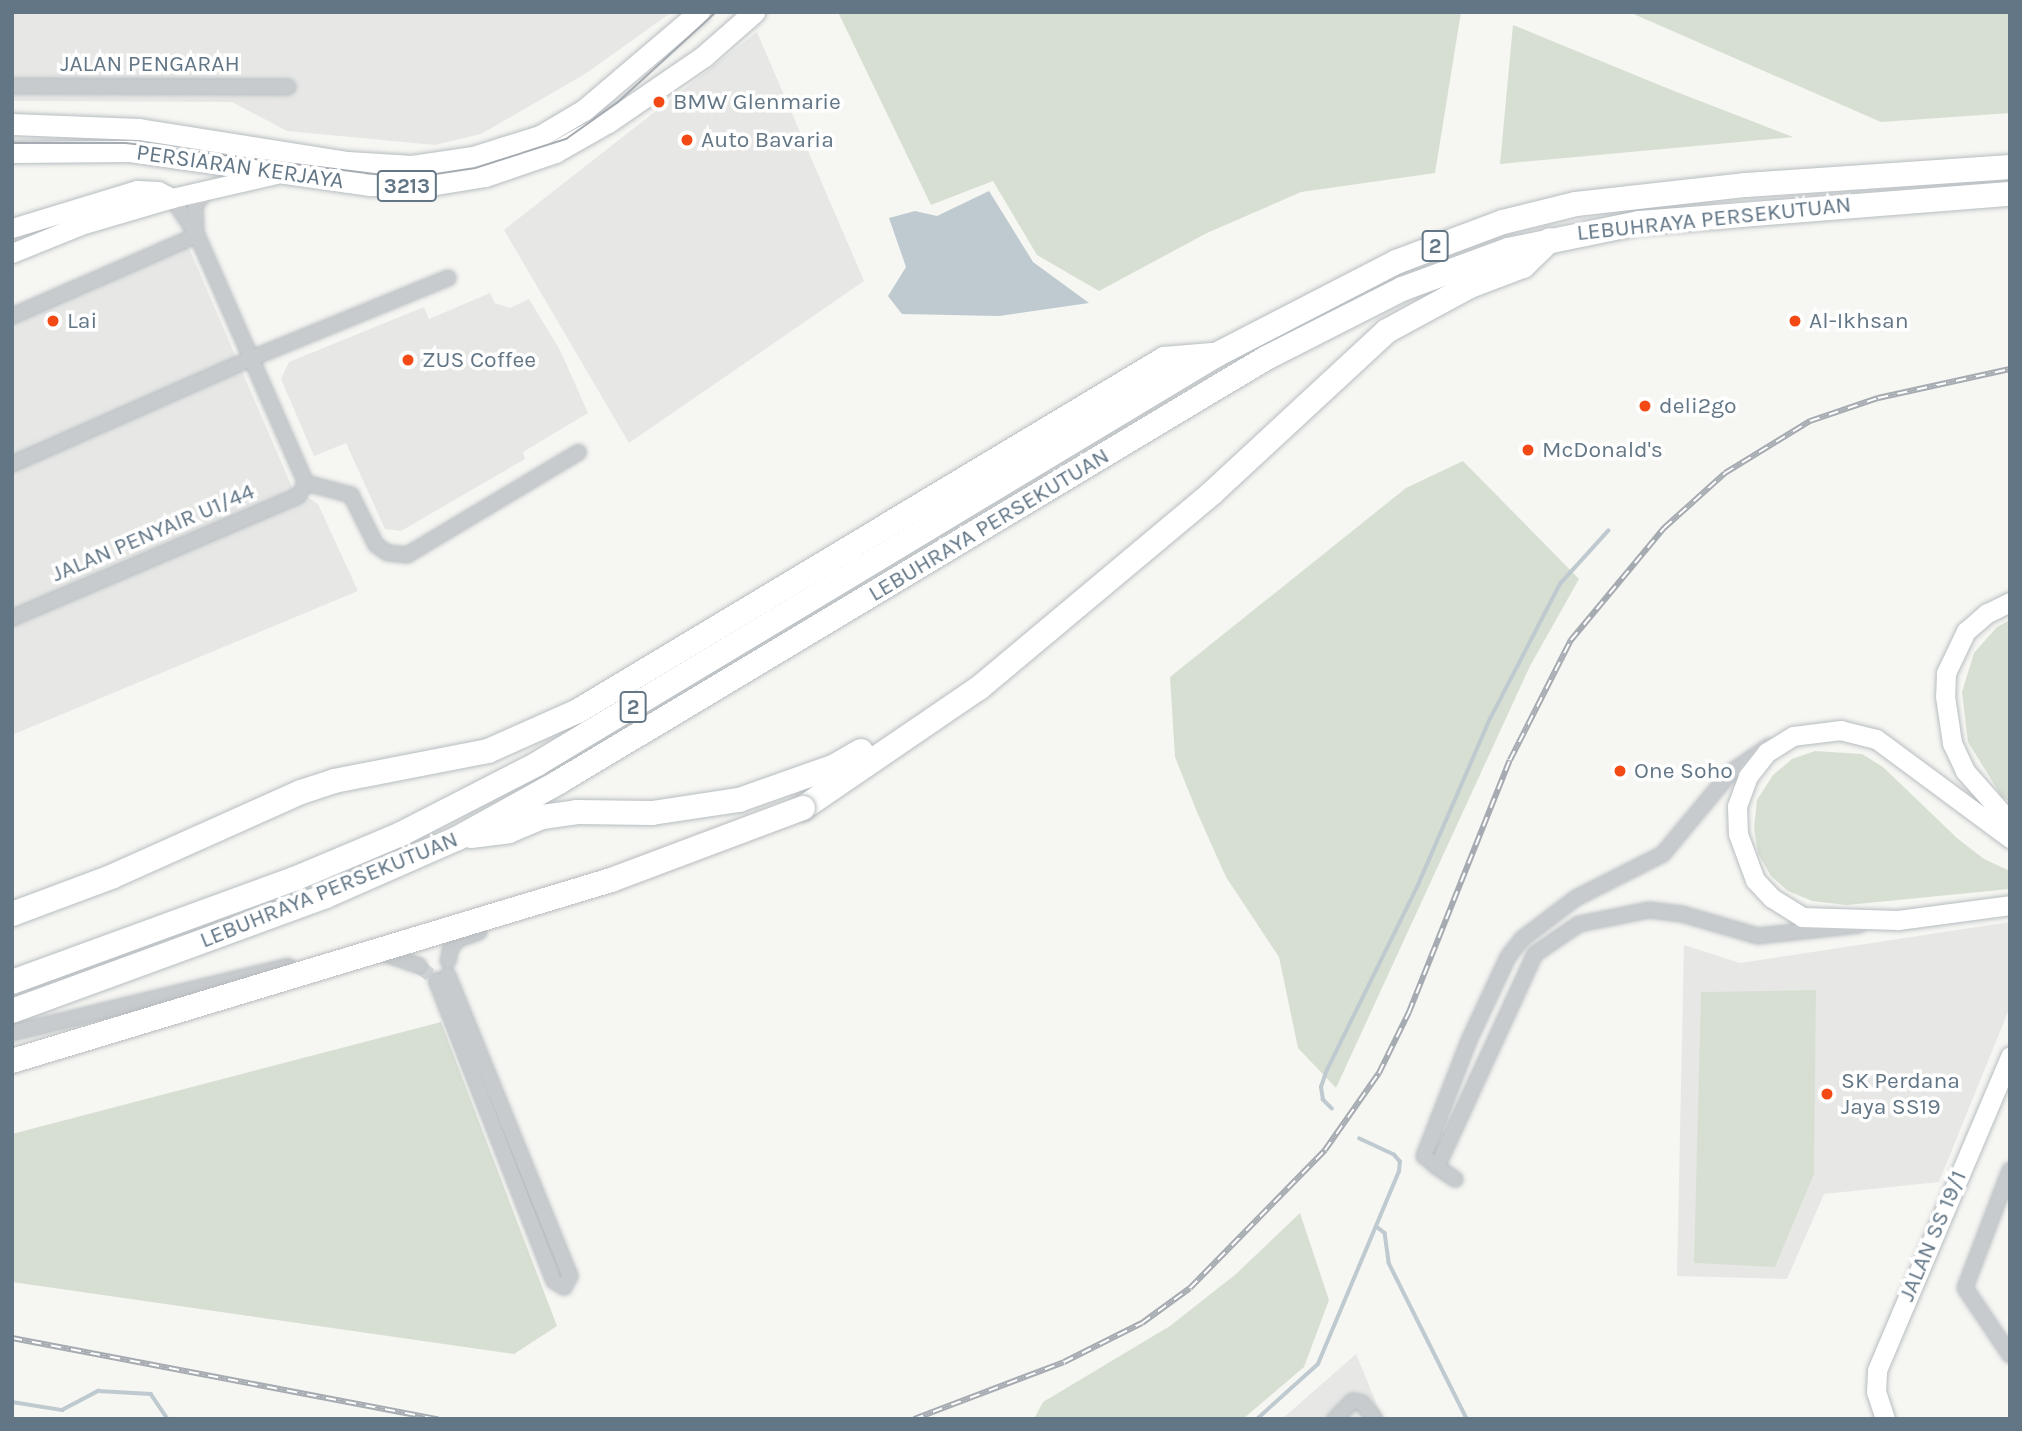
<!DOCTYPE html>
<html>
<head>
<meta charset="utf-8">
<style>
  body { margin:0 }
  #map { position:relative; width:2022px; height:1431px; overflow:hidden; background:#f6f6f2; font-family:Karla,sans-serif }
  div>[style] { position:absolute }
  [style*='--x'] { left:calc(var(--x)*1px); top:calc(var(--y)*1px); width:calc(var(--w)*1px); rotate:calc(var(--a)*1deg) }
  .built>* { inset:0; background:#e7e8e6 }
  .green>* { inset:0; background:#d7dfd3 }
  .water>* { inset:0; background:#becacf }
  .stream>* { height:3.5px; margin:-1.75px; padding:0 1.75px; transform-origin:1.75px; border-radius:1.75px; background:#becacf }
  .street-tunnel>* { height:14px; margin-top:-7px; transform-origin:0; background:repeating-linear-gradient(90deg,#d1d6d7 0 14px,transparent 0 21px) }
  .roads { filter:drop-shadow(0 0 2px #b7bdc1) drop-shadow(0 0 2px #b7bdc1) }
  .street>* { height:14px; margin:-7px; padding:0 7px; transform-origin:7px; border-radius:7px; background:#c8cbce }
  .secondary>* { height:19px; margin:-9.5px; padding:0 9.5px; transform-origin:9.5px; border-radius:9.5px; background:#fff }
  .primary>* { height:21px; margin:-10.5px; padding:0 10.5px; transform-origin:10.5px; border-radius:10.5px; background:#fff }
  .highway>* { height:24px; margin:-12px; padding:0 12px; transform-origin:12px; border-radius:12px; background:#fff }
  .tram>* { height:2px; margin:-1px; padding:0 1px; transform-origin:1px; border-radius:1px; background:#a5abb1 }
  .rail>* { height:6px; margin-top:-3px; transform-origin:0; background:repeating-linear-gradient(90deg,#fff 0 10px,#a5abb1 0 20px); box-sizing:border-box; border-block:2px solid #a5abb1 }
  .bridges { filter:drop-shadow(0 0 2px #b7bbbe) drop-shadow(0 0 2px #b7bbbe) }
  .highway-bridge>* { height:24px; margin:-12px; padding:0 12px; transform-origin:12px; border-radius:12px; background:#fff }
  .dots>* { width:19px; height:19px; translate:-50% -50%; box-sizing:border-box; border:4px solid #fff; border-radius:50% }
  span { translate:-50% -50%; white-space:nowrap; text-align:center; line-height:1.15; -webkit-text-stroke:7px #fff; paint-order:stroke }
  .shield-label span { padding:2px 5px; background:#fff; border:2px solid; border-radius:5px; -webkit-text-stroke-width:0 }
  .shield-label { font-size:21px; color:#627686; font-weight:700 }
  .street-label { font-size:23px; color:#627686 }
  .poi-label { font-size:23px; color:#627686 }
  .left { translate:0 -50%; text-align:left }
  .frame { position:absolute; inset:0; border:14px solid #627686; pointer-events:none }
</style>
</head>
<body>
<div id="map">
  <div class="built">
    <i style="clip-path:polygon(12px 12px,672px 12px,585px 74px,481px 134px,435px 145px,287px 131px,232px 102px,12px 101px)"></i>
    <i style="clip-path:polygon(757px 32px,864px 281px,629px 443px,504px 230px)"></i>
    <i style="clip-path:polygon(188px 246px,292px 487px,318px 504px,358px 591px,12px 735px,12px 323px)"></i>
    <i style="clip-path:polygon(490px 293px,495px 303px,510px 308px,529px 299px,560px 350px,588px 413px,523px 452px,525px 459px,401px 531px,385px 529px,346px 443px,314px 456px,281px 379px,289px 362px,424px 307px,429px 319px)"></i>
    <i style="clip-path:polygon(2010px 922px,2010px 1007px,1939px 1182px,1824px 1194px,1787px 1279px,1677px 1276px,1684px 945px,1740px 963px)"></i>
    <i style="clip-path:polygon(1356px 1354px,1383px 1419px,1282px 1419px)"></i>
  </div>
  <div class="green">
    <i style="clip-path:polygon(838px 12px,1461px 12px,1435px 173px,1301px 192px,1207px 233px,1099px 291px,1037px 255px,993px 181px,931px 205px)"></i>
    <i style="clip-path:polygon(1629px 12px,2010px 12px,2010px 113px,1881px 122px)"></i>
    <i style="clip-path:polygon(1513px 25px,1674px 91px,1793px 137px,1500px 164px)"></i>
    <i style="clip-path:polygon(1463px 461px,1579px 579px,1530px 666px,1336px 1088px,1298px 1048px,1279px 957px,1226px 877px,1197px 812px,1175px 757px,1170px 677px,1406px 488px)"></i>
    <i style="clip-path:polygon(2010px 620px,2010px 802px,2002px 797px,1968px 742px,1962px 692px,1974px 653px,1997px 627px)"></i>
    <i style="clip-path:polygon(1815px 751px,1862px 754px,1883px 767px,1957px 838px,1984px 859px,2010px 871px,2010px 889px,1847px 905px,1812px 901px,1788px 891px,1771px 876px,1758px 853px,1754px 828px,1757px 800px,1773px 775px,1792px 759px)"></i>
    <i style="clip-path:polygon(1816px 990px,1814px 1174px,1775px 1267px,1694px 1263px,1701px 992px)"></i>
    <i style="clip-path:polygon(441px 1022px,557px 1326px,514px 1354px,12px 1282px,12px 1134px)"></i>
    <i style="clip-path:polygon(1300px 1213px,1329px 1300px,1304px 1367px,1243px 1419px,1034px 1419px,1043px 1402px,1170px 1326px,1236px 1274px)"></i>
  </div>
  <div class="water">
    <i style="clip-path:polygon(989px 191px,1033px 262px,1089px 303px,999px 316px,902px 314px,888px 296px,906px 267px,889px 218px,915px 211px,937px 216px)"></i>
  </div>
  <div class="stream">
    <i style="--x:1332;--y:1109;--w:13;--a:-135"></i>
    <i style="--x:1323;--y:1100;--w:13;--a:-99"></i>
    <i style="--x:1321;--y:1087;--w:18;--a:-71"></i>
    <i style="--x:1327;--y:1070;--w:206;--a:-63.8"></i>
    <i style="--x:1418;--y:885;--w:181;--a:-66.6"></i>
    <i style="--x:1490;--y:719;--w:152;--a:-62.6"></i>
    <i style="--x:1560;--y:584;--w:72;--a:-47.8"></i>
    <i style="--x:1377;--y:1227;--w:10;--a:37"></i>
    <i style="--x:1385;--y:1233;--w:30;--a:82"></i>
    <i style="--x:1389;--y:1263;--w:174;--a:63.4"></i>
    <i style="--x:12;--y:1402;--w:51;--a:9.1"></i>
    <i style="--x:62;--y:1410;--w:41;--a:-27.8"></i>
    <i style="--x:98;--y:1391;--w:53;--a:3.2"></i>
    <i style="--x:151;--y:1394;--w:30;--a:56"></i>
    <i style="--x:1257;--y:1419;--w:82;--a:-42"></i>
    <i style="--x:1318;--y:1364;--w:209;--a:-67.2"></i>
    <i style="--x:1399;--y:1171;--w:9;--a:-84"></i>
    <i style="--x:1400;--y:1162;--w:9;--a:-131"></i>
    <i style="--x:1394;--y:1155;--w:38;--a:-155"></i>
  </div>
  <div class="street-tunnel">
    <i style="--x:419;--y:966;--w:22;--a:39"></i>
  </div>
  <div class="roads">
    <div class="street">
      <i style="--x:12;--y:86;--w:276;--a:0.2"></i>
      <i style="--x:172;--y:198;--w:45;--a:56"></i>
      <i style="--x:197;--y:235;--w:271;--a:66.3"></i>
      <i style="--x:196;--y:230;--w:25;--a:-92"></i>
      <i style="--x:195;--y:205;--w:19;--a:-51"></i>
      <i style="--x:12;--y:316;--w:202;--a:-23.6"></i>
      <i style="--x:12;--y:464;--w:262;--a:-23.8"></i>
      <i style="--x:252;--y:358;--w:212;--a:-22.2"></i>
      <i style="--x:306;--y:483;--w:47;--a:14.9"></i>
      <i style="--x:351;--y:495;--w:56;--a:63.4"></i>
      <i style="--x:376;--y:545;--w:14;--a:34"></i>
      <i style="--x:388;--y:553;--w:19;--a:6"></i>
      <i style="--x:407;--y:555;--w:200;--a:-30.9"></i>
      <i style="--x:12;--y:618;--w:311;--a:-23.1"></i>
      <i style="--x:298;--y:496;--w:15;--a:-58"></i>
      <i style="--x:1769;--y:746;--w:46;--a:145.6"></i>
      <i style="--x:1731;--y:772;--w:107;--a:129.7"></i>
      <i style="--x:1663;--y:854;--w:97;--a:153.2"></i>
      <i style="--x:1576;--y:898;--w:68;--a:142.8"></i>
      <i style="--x:1522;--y:939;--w:23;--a:128"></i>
      <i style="--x:1508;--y:957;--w:89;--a:115.1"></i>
      <i style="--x:1470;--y:1038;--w:127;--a:111.3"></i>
      <i style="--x:1424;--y:1156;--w:17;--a:40"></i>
      <i style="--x:1437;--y:1167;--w:234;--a:-65.3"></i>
      <i style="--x:1535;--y:954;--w:53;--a:-34.3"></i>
      <i style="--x:1579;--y:924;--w:71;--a:-11.3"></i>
      <i style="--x:1649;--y:910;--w:33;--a:7"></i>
      <i style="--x:1682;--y:914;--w:79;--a:16.1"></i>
      <i style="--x:1758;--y:936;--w:102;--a:-6.2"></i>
      <i style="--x:385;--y:954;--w:36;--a:19"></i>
      <i style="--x:448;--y:961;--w:14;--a:-78"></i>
      <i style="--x:451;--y:947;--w:11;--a:-45"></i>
      <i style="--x:459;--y:939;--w:21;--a:-19"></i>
      <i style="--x:436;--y:980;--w:323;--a:68.6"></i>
      <i style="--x:554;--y:1281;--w:12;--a:31"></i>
      <i style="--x:564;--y:1287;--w:13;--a:-61"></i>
      <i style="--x:570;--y:1276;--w:325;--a:-112.1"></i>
      <i style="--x:12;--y:1033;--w:284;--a:-13.6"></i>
      <i style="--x:1437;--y:1167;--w:22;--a:34"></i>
      <i style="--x:2010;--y:1170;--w:126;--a:110.9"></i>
      <i style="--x:1965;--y:1288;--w:81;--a:56.1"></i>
      <i style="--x:1335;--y:1419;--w:25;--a:-45"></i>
      <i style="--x:1353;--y:1401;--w:9;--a:13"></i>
      <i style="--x:1362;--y:1403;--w:21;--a:51"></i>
    </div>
    <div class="secondary">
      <i style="--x:12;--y:228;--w:131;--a:-16.9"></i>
      <i style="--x:137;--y:190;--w:21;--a:3"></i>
      <i style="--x:158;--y:191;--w:16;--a:27"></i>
      <i style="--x:12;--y:253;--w:74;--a:-22.1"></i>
      <i style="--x:81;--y:225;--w:95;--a:-16.5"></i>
      <i style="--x:172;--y:198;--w:107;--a:-13"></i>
      <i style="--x:2010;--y:602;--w:25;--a:154"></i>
      <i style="--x:1987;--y:613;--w:28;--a:139"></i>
      <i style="--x:1966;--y:631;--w:47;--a:115.5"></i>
      <i style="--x:1946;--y:673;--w:23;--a:92"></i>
      <i style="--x:1945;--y:696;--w:48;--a:81.5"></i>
      <i style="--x:1952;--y:743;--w:31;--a:65"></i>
      <i style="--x:1965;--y:771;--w:68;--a:48.6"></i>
      <i style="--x:2010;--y:838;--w:167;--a:-143.5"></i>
      <i style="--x:1876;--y:739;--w:36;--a:-166"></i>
      <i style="--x:1841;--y:730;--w:48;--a:172.9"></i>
      <i style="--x:1793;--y:736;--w:31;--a:148"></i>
      <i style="--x:1767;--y:752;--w:31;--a:128"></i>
      <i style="--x:1748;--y:776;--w:32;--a:110"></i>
      <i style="--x:1737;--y:806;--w:28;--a:88"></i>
      <i style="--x:1738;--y:834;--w:49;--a:69.7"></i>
      <i style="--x:1755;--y:880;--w:25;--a:47"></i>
      <i style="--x:1772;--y:898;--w:36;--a:32"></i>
      <i style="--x:1802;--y:917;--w:96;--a:1.8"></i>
      <i style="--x:1898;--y:920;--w:113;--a:-7.6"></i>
      <i style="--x:1885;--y:1419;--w:28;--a:-108"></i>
      <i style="--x:1876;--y:1392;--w:22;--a:-87"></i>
      <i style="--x:1877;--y:1370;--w:341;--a:-67"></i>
    </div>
    <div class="primary">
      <i style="--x:12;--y:124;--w:127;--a:2.3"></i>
      <i style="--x:139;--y:129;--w:211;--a:9"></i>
      <i style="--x:347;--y:162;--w:65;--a:3.5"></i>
      <i style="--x:412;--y:166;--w:62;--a:-8.4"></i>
      <i style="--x:473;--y:157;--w:70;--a:-17.4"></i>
      <i style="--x:540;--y:136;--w:51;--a:-30.6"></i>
      <i style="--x:584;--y:110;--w:151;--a:-40.4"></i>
      <i style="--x:12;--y:152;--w:118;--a:-0.5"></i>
      <i style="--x:130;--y:151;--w:241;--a:8.1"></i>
      <i style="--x:369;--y:185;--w:55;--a:1"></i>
      <i style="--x:424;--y:186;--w:62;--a:-9.3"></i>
      <i style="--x:485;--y:176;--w:74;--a:-18.9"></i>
      <i style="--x:555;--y:152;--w:61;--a:-29.5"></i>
      <i style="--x:608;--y:122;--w:116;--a:-34.5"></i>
      <i style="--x:704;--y:56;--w:67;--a:-41.3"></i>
    </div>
    <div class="highway">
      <i style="--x:803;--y:808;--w:213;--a:-34.3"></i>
      <i style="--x:979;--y:688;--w:304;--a:-39.9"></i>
      <i style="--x:1212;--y:493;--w:238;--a:-42.8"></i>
      <i style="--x:1387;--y:331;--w:94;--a:-28.5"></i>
      <i style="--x:1470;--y:286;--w:57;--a:-20.7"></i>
      <i style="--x:1523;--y:266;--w:37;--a:-44"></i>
      <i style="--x:471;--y:836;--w:38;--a:-7"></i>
      <i style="--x:509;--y:831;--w:36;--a:-23"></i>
      <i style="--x:542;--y:817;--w:34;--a:-8"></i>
      <i style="--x:576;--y:812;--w:76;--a:0.8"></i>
      <i style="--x:652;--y:813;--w:88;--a:-8.5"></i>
      <i style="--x:739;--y:800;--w:102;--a:-19.5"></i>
      <i style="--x:835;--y:766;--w:30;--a:-30"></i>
      <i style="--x:12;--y:914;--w:106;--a:-20.5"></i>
      <i style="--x:111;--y:877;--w:208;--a:-24.1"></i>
      <i style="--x:301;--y:792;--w:35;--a:-18"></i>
      <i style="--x:334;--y:781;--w:157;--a:-11"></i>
      <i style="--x:488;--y:751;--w:98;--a:-24"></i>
      <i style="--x:578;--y:711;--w:684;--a:-30.99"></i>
      <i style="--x:1164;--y:359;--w:48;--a:-4.8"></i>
      <i style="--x:12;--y:982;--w:300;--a:-20.1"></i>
      <i style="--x:294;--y:879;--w:116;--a:-22.8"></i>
      <i style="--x:401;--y:834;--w:153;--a:-27.2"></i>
      <i style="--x:537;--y:764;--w:793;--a:-31.06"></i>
      <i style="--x:1216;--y:355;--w:203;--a:-27.3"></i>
      <i style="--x:1396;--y:262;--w:114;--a:-20.5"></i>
      <i style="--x:1503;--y:222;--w:75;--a:-13.9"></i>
      <i style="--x:1576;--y:204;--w:171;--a:-6.4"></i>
      <i style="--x:1746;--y:185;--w:265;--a:-3.9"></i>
      <i style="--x:12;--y:1011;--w:334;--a:-20.1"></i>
      <i style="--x:326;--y:896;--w:144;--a:-23.7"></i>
      <i style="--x:458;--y:838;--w:115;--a:-29"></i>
      <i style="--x:559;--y:782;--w:824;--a:-30.95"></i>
      <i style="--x:1266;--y:358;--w:153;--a:-26.9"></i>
      <i style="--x:1402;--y:289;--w:113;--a:-20.2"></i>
      <i style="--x:1508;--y:250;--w:134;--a:-11.6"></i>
      <i style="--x:1639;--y:223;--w:372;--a:-4.5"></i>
    </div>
  </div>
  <div class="tram">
    <i style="--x:12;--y:143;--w:114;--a:0"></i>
    <i style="--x:126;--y:143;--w:285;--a:7.1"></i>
    <i style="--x:409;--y:178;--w:67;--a:-8.6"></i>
    <i style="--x:475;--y:168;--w:96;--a:-17.7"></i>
    <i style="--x:566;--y:139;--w:64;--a:-35.4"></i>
    <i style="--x:618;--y:102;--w:133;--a:-42.6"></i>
  </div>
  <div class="rail">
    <i style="--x:12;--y:1338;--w:434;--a:10.8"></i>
    <i style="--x:914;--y:1419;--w:160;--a:-20.8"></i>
    <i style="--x:1064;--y:1362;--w:87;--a:-26.6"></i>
    <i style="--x:1142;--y:1323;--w:59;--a:-36.1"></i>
    <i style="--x:1190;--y:1288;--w:193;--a:-45.6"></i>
    <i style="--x:1325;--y:1150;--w:94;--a:-55"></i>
    <i style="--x:1379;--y:1073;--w:68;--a:-63.8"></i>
    <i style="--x:1409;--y:1012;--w:271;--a:-68.2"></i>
    <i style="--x:1510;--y:760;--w:135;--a:-63.1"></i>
    <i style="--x:1571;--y:640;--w:146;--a:-50.3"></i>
    <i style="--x:1664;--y:528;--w:82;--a:-42"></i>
    <i style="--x:1725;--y:473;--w:100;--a:-31.5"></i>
    <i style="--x:1810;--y:421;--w:72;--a:-18.7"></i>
    <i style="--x:1878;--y:398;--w:135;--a:-12.4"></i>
  </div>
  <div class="bridges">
    <div class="highway-bridge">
      <i style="--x:12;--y:1061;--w:626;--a:-16.81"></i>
      <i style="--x:611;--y:880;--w:205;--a:-20.6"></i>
    </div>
  </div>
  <div class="dots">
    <i style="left:659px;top:102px;background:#f34a15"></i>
    <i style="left:687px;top:140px;background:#f34a15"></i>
    <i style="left:53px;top:321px;background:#f34a15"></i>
    <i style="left:1795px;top:321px;background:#f34a15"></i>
    <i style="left:408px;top:360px;background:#f34a15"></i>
    <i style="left:1645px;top:406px;background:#f34a15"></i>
    <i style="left:1528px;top:450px;background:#f34a15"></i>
    <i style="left:1620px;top:771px;background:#f34a15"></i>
    <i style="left:1827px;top:1094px;background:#f34a15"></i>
  </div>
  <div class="shield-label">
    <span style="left:407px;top:186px">3213</span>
    <span style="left:1435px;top:246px">2</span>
    <span style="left:633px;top:707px">2</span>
  </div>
  <div class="street-label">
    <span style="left:150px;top:64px">JALAN PENGARAH</span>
    <span style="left:240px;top:167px;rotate:8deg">PERSIARAN KERJAYA</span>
    <span style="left:1714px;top:219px;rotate:-6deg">LEBUHRAYA PERSEKUTUAN</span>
    <span style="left:989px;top:525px;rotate:-31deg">LEBUHRAYA PERSEKUTUAN</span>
    <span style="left:153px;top:533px;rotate:-23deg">JALAN PENYAIR U1/44</span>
    <span style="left:329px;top:890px;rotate:-22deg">LEBUHRAYA PERSEKUTUAN</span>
    <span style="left:1933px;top:1236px;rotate:-67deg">JALAN SS 19/1</span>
  </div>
  <div class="poi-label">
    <span class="left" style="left:673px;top:102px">BMW Glenmarie</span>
    <span class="left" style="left:701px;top:140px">Auto Bavaria</span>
    <span class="left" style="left:67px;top:321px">Lai</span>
    <span class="left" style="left:1809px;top:321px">Al-Ikhsan</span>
    <span class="left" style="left:422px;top:360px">ZUS Coffee</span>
    <span class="left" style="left:1659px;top:406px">deli2go</span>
    <span class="left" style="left:1542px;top:450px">McDonald's</span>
    <span class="left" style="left:1634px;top:771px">One Soho</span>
    <span class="left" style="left:1841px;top:1094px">SK Perdana<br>Jaya SS19</span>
  </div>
  <div class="frame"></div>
</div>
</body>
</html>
